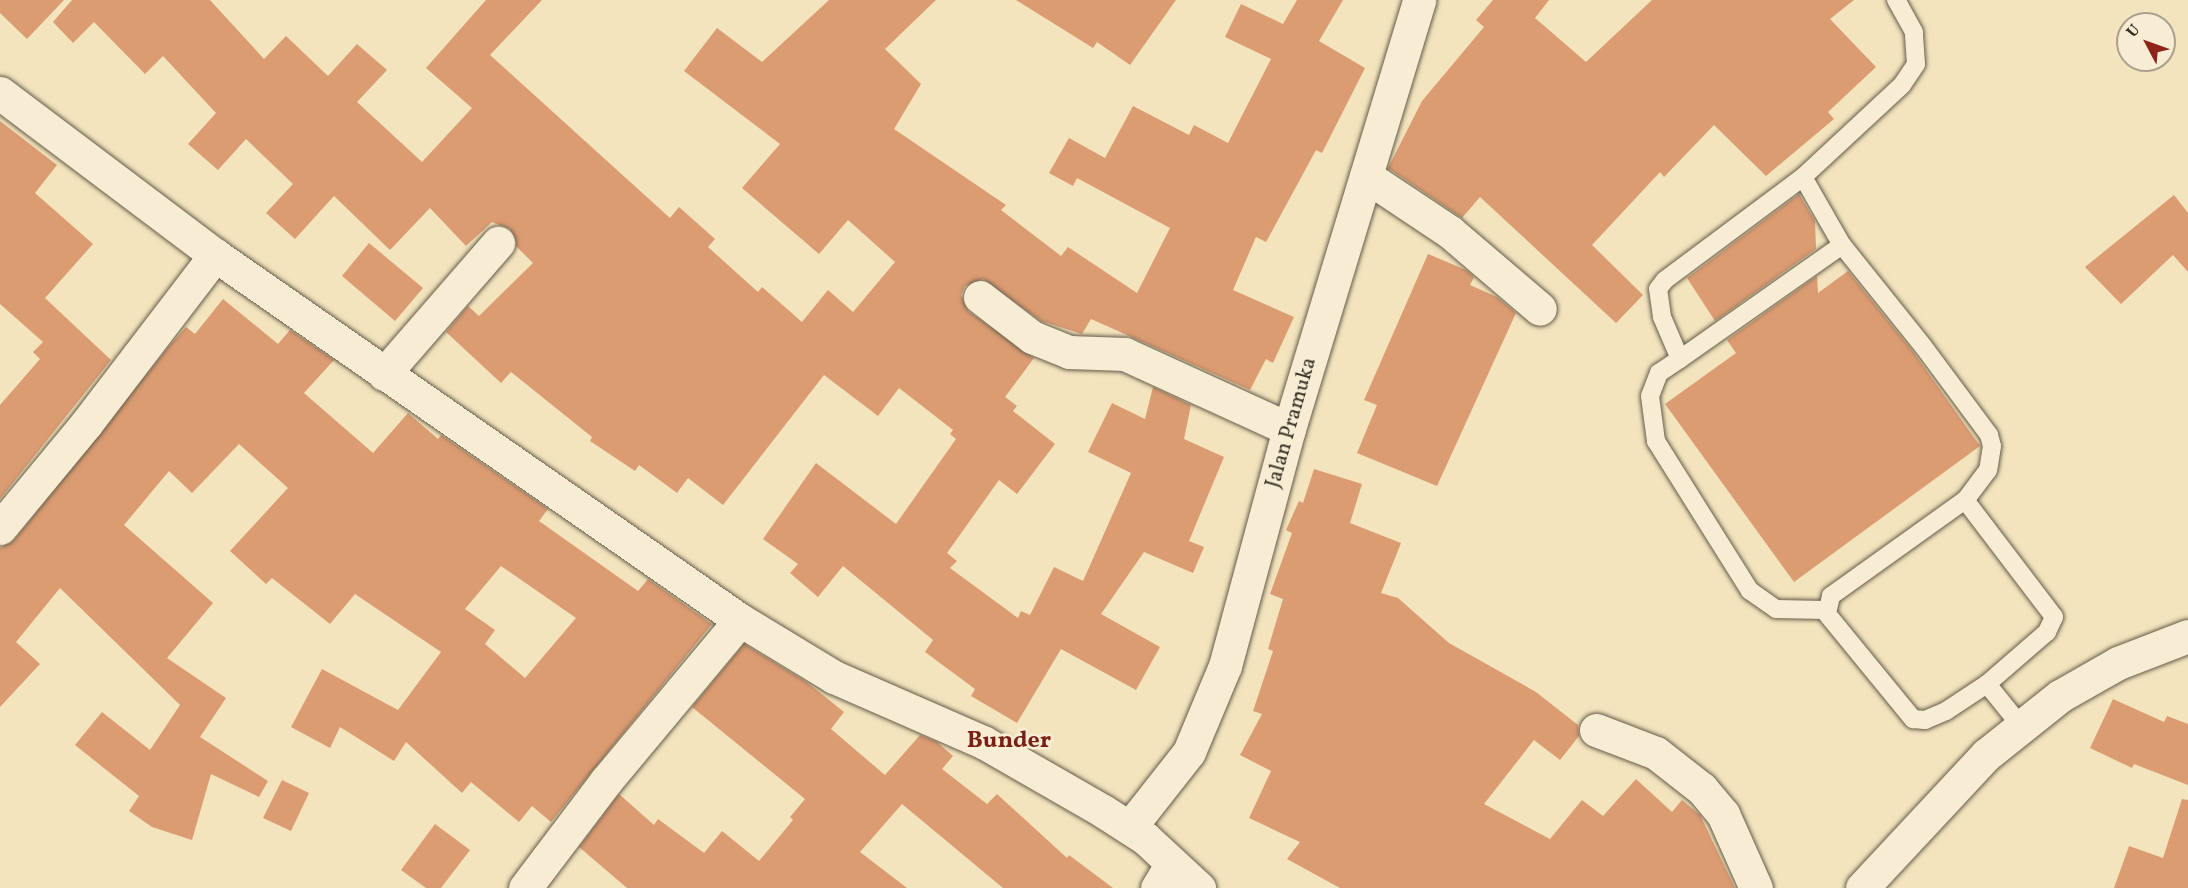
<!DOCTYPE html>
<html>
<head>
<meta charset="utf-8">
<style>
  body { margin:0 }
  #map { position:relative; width:2188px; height:888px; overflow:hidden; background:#f3e4bd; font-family:Vollkorn,serif }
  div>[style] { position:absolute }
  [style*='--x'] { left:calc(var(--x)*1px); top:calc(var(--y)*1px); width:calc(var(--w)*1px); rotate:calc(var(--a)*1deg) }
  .building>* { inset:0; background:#db9c72 }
  .roads { filter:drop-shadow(0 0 2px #665b4a) drop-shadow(0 0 2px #665b4a) }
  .service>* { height:18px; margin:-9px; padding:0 9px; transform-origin:9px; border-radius:9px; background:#f7edd4 }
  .minor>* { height:33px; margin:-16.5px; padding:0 16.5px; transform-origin:16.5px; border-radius:16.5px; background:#f7edd4 }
  .tertiary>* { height:33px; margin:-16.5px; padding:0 16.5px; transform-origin:16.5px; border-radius:16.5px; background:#f7edd4 }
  span { translate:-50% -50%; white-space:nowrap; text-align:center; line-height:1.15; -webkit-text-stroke:5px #f7edd4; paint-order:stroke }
  .street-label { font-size:21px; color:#372d24 }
  .quarter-label { font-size:24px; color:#7a1f14; font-weight:700 }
  .north { position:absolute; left:2116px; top:12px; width:60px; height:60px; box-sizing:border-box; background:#f7edd4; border:2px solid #aaa08e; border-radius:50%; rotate:311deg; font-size:16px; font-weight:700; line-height:24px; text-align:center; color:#372d24 }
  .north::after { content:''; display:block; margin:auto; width:21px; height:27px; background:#8f2418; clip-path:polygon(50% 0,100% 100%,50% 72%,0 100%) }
</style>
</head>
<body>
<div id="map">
  <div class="building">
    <i style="clip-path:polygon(0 0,64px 0,27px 39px,0 13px)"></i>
    <i style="clip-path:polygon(72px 0,210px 0,264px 59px,286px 36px,328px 76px,357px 44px,387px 70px,357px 102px,422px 162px,472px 108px,426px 68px,486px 0,542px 0,490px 55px,670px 218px,679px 207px,715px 239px,708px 247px,758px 292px,762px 287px,802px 322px,828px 290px,853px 312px,895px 262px,848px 220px,819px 254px,742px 188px,780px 144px,684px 71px,717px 28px,762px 62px,829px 0,936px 0,885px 49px,921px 84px,894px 129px,1006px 205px,1001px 210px,1061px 256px,1068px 247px,1137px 293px,1170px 228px,1077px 178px,1073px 186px,1049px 173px,1069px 138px,1105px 158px,1133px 106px,1189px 135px,1194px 125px,1228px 143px,1271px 59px,1225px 37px,1241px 4px,1283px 24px,1297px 0,1343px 0,1319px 41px,1365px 68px,1322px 153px,1316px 150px,1266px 242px,1256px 237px,1233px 290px,1294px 317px,1273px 363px,1266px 359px,1250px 390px,1091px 319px,1082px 334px,1041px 321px,983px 279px,965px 286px,961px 295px,968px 311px,1034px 358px,1005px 397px,1017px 406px,1013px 411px,1055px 444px,1017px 494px,999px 480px,947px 553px,957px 561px,950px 568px,1018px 618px,1021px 611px,1030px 615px,1054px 567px,1083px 581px,1131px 473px,1088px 452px,1112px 403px,1145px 419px,1153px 387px,1191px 405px,1184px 439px,1224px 457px,1189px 541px,1204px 547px,1193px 573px,1144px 552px,1101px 614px,1160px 647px,1136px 690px,1061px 649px,1017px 723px,971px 696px,975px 689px,925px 652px,933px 640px,843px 566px,818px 597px,790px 573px,798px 564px,763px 539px,816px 463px,896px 524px,956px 439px,950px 434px,953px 430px,899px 388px,878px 416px,824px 375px,723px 505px,688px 478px,677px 493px,639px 465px,635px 471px,590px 441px,592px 437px,511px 372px,501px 383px,446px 332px,468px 306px,479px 316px,533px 263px,516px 246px,510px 229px,492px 222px,466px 246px,430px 208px,390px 250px,334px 196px,295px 239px,266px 213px,293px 184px,246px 139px,218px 170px,188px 144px,216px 113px,163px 56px,145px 74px,94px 22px,73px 43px,53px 22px)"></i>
    <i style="clip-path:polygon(1016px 0,1176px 0,1130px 65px,1097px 42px,1093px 48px)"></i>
    <i style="clip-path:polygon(1493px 0,1549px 0,1535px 18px,1586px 62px,1652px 0,1854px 0,1830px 19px,1876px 67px,1828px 112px,1834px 119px,1766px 176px,1714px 125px,1664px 177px,1660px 172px,1592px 245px,1643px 295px,1616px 323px,1480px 197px,1462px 218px,1388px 168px,1422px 101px,1484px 27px,1476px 20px)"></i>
    <i style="clip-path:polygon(0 121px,57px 165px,35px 193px,93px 244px,45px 298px,111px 360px,0 499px,0 405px,40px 359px,33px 352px,43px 342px,0 304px)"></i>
    <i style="clip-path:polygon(1799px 194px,1815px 221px,1816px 249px,1715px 321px,1687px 278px)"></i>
    <i style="clip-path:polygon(2174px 195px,2188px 213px,2188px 272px,2173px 255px,2121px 304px,2085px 267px)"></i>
    <i style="clip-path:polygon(369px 243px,423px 288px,395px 321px,342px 276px)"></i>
    <i style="clip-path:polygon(1428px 254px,1466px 270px,1474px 277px,1470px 285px,1497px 297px,1516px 313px,1437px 486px,1357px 453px,1377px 405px,1364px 400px)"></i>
    <i style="clip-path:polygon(1848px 271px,1914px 353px,1980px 446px,1794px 582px,1665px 404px,1736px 353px,1727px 340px,1817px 276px,1818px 293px)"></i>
    <i style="clip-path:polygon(evenodd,223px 299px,278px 344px,290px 330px,334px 360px,304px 393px,373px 453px,408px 413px,438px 439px,441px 435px,548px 509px,539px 521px,638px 591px,648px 579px,712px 624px,551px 822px,532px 806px,519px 822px,471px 782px,462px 793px,406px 742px,394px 761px,340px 727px,330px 748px,291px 727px,322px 669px,398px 710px,441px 652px,355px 594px,330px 624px,272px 578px,266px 584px,230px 551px,288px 488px,239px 444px,192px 493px,169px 471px,124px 525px,213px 603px,167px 658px,226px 698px,200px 737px,268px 781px,259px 797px,211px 774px,192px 840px,152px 827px,129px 811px,139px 796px,75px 745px,102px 712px,150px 750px,180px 705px,60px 588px,16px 642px,40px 664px,0 707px,0 548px,14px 540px,170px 345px,186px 327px,195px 334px,223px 299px,501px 566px,576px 618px,525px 678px,485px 644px,495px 630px,465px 609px,501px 566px)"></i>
    <i style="clip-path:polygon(1314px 469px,1362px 484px,1350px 523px,1401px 543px,1381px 593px,1398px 598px,1449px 643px,1536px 692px,1578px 725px,1579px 736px,1560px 760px,1534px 740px,1484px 804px,1550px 839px,1582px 800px,1603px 816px,1636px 779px,1672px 812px,1682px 800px,1700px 815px,1735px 888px,1340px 888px,1287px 859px,1300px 842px,1249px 818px,1271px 771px,1240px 755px,1262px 714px,1253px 711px,1273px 651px,1268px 649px,1283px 599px,1270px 594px,1292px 533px,1286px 530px,1299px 501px,1303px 503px)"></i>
    <i style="clip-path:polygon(744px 644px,808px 683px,844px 712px,831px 729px,885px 775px,920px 735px,937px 742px,953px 756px,942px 769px,987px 804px,997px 794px,1067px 858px,1069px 855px,1113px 888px,1003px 888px,902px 804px,860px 852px,907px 888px,627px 888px,579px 847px,619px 794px,654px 825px,658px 819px,704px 853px,722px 831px,759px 861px,793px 820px,790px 817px,805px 799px,692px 707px)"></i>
    <i style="clip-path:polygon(2113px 699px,2164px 722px,2167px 716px,2188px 724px,2188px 785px,2134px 764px,2132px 768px,2090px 748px)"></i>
    <i style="clip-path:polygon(282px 780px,309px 793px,291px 831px,263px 818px)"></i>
    <i style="clip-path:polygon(2182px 799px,2188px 800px,2188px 888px,2114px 888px,2129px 846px,2163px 858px)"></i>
    <i style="clip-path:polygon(435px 824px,470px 850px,441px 888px,426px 888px,401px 870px)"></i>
  </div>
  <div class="roads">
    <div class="service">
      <i style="--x:1803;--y:177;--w:78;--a:60.2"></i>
      <i style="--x:1842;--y:245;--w:129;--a:51.3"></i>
      <i style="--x:1923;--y:346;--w:111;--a:53.4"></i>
      <i style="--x:1989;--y:435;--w:11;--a:75"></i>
      <i style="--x:1992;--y:446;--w:24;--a:99"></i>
      <i style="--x:1988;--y:470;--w:38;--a:127"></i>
      <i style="--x:1965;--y:500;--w:165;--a:144.4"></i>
      <i style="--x:1831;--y:596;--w:18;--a:103"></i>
      <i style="--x:1827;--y:614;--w:136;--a:50.7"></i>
      <i style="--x:1913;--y:719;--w:12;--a:5"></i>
      <i style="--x:1925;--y:720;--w:23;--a:-23"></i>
      <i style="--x:1946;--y:711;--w:49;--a:-33.4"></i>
      <i style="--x:1680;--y:359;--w:198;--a:-35.1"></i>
      <i style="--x:1965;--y:500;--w:147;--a:52.7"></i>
      <i style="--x:2054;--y:617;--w:17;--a:115"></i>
      <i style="--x:2047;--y:632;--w:79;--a:139.1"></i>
      <i style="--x:1987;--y:684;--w:54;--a:51"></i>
      <i style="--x:1825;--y:610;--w:49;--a:-178.8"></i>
      <i style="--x:1776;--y:609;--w:32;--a:-145"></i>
      <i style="--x:1750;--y:591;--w:177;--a:-122.1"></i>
      <i style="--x:1656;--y:441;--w:45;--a:-97.6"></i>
      <i style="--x:1650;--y:396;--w:25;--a:-69"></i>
      <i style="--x:1659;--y:373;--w:25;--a:-34"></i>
      <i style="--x:1680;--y:359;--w:46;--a:-113.2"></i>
      <i style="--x:1662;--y:317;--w:28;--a:-98"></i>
      <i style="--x:1658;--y:289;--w:11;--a:-52"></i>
      <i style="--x:1665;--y:280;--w:172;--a:-36.7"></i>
      <i style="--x:1803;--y:177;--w:135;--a:-42.9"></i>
      <i style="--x:1902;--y:85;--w:25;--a:-56"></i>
      <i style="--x:1916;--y:64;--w:32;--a:-94"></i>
      <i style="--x:1914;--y:32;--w:37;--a:-119"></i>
    </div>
    <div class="minor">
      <i style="--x:1366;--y:176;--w:101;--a:33.7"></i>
      <i style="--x:1450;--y:232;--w:118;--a:40.5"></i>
      <i style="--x:980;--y:297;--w:66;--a:37.6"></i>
      <i style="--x:1032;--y:337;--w:40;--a:22"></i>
      <i style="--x:1069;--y:352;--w:56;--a:2"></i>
      <i style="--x:1125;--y:354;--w:180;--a:24.6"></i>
      <i style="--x:384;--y:374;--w:174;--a:-49"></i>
      <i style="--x:0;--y:528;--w:135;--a:-50.4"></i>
      <i style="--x:86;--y:424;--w:213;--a:-52.6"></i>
      <i style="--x:1596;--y:730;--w:64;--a:21"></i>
      <i style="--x:1656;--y:753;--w:58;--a:38"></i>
      <i style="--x:1702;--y:789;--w:33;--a:50"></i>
      <i style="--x:1723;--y:814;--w:81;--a:66"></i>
      <i style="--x:525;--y:888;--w:134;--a:-52.9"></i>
      <i style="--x:606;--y:781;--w:209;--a:-50.2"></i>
      <i style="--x:1157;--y:888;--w:27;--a:-59"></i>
    </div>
    <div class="tertiary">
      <i style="--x:0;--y:93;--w:269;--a:37"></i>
      <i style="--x:215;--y:255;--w:639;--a:34.81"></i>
      <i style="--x:740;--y:620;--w:110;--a:31.2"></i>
      <i style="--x:834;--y:677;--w:163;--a:23.6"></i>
      <i style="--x:983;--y:742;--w:138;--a:29.9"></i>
      <i style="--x:1103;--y:811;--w:50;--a:32.7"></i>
      <i style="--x:1145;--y:838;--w:74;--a:42.8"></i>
      <i style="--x:1130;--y:827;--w:95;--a:-51.8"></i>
      <i style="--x:1189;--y:752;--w:93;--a:-67.3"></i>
      <i style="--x:1225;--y:666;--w:245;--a:-74.9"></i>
      <i style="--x:1289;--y:429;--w:448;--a:-73.1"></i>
      <i style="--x:1862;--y:888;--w:182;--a:-47"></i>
      <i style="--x:1986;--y:755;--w:95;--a:-38.6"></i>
      <i style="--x:2060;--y:696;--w:67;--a:-29.6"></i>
      <i style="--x:2118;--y:663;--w:75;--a:-21.1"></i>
    </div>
  </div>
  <div class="street-label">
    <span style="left:1292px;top:423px;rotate:-74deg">Jalan Pramuka</span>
  </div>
  <div class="quarter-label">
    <span style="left:1009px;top:742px">Bunder</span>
  </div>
  <div class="north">U</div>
</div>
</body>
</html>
